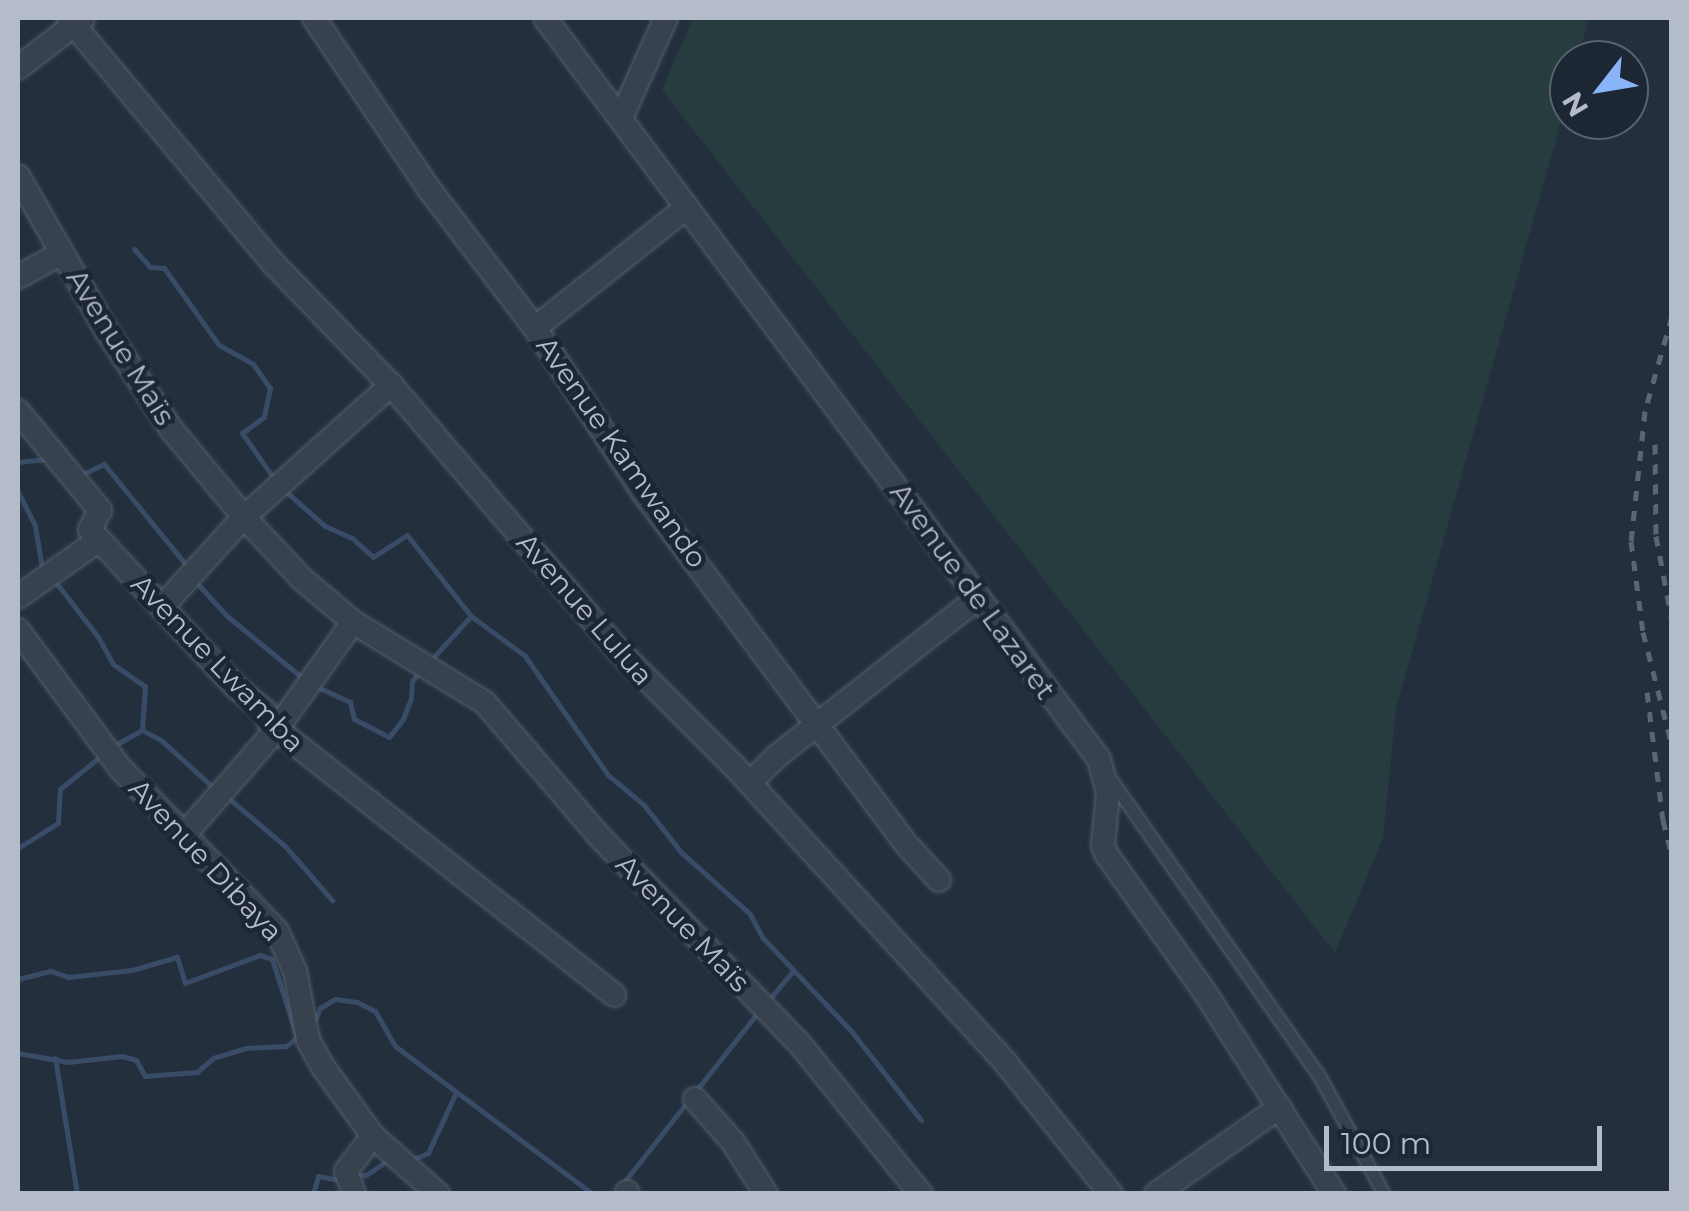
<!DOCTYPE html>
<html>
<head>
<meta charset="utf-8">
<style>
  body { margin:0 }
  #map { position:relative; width:1689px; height:1211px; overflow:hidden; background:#242f3e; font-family:Montserrat,sans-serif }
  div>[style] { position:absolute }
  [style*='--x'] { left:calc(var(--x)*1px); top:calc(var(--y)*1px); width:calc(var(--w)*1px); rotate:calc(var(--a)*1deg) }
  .green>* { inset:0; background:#263c3f }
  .stream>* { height:5px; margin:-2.5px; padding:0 2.5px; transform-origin:2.5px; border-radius:2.5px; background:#394c67 }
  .roads { filter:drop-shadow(0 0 2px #565f6c) drop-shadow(0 0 2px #565f6c) }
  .lane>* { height:11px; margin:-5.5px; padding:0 5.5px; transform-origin:5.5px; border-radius:5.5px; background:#38414e }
  .street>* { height:22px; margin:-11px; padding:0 11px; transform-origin:11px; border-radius:11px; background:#38414e }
  .rail>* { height:5px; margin-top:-2.5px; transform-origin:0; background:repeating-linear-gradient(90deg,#5a6575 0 10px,transparent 0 20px) }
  span { translate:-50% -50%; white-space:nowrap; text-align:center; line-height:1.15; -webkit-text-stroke:9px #1d2633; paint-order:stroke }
  .street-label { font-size:28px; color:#b4bcc9 }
  .frame { position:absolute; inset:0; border:20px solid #b4bcc9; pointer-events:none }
  .north { position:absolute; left:1549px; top:40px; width:100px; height:100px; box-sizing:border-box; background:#1d2633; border:2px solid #59626f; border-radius:50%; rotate:239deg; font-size:28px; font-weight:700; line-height:40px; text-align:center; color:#b4bcc9 }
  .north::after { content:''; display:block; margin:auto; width:35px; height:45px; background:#8ab4f8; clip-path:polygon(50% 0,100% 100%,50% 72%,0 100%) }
  .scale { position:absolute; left:1324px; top:1126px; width:278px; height:45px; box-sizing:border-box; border:5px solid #b4bcc9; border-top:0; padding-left:12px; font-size:30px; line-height:35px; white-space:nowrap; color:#b4bcc9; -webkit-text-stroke:8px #1d2633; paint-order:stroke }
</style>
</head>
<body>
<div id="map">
  <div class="green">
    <i style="clip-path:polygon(693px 18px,1589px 18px,1578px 60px,1569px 60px,1569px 93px,1396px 709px,1383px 838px,1335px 953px,662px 90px)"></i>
  </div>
  <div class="stream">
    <i style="--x:134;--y:249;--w:24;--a:48"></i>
    <i style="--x:150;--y:267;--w:14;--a:4"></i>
    <i style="--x:164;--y:268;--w:95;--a:54.5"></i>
    <i style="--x:219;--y:345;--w:39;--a:29"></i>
    <i style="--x:253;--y:364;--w:29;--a:55"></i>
    <i style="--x:270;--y:388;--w:30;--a:102"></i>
    <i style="--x:264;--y:417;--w:27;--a:144"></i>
    <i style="--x:242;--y:433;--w:57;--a:54.9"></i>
    <i style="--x:18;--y:462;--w:31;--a:-6"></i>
    <i style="--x:79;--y:476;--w:28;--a:-26"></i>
    <i style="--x:104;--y:464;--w:132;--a:50.9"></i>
    <i style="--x:283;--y:489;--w:56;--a:41.4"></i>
    <i style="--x:325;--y:526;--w:30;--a:24"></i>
    <i style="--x:352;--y:538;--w:28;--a:42"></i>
    <i style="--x:373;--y:557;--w:40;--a:-32.9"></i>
    <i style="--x:407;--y:535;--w:103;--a:51.7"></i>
    <i style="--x:471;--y:616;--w:67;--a:36.5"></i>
    <i style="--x:525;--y:656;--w:145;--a:55.1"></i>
    <i style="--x:608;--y:775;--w:47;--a:39.8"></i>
    <i style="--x:644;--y:805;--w:60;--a:51.8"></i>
    <i style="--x:681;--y:852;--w:93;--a:41.9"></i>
    <i style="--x:750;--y:914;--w:26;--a:62"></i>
    <i style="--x:762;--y:937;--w:131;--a:46.5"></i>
    <i style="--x:852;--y:1032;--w:112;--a:51.9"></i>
    <i style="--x:18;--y:492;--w:38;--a:63"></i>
    <i style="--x:35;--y:526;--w:43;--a:80.5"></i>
    <i style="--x:54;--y:580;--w:72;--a:52.3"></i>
    <i style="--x:98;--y:637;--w:31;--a:61"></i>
    <i style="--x:113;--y:664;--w:39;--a:35"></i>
    <i style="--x:145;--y:686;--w:44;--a:93.9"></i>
    <i style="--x:194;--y:580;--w:49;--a:47.5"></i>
    <i style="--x:227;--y:616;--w:99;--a:39.3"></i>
    <i style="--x:429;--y:662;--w:62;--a:-47.6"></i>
    <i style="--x:313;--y:685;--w:41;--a:24.7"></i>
    <i style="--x:350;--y:702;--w:17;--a:77"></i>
    <i style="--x:354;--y:719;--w:39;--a:27"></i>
    <i style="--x:389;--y:737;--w:23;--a:-52"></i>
    <i style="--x:403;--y:719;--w:22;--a:-69"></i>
    <i style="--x:411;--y:698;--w:17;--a:-87"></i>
    <i style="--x:412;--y:681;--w:14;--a:-51"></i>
    <i style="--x:115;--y:745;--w:31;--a:-29"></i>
    <i style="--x:142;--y:730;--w:21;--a:28"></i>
    <i style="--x:161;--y:740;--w:72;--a:42.2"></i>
    <i style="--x:227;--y:797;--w:76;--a:40.2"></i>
    <i style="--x:285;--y:846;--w:72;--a:49"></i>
    <i style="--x:18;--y:848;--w:47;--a:-32"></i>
    <i style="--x:58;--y:823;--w:34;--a:-87"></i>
    <i style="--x:60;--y:789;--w:54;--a:-39"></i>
    <i style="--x:18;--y:979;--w:34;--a:-14"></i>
    <i style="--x:51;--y:971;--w:18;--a:19"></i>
    <i style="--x:68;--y:977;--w:64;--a:-6.2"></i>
    <i style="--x:132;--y:970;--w:47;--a:-16.1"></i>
    <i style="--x:177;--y:957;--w:27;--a:73"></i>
    <i style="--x:185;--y:983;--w:80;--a:-20.5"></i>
    <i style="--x:260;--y:955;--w:13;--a:18"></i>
    <i style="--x:272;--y:959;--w:79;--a:72.3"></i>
    <i style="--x:766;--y:1003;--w:42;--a:-49.8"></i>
    <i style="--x:313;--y:1024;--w:17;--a:-66"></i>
    <i style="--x:320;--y:1008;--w:17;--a:-31"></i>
    <i style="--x:335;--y:999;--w:22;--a:8"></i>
    <i style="--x:357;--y:1002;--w:20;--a:27"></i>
    <i style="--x:375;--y:1011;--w:40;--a:60.3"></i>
    <i style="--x:395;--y:1046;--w:247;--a:36.8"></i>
    <i style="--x:18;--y:1053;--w:51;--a:10.2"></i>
    <i style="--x:68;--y:1062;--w:54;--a:-6.3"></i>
    <i style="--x:122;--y:1056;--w:15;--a:16"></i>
    <i style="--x:136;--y:1060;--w:18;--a:61"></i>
    <i style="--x:145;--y:1076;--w:52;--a:-4.4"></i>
    <i style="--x:197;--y:1072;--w:21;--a:-41"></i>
    <i style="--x:213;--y:1058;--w:34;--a:-17"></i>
    <i style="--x:246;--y:1048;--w:40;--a:-2.9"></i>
    <i style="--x:286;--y:1046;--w:20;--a:-37"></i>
    <i style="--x:55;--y:1058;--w:138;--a:80.8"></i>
    <i style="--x:695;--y:1092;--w:103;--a:-51.7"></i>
    <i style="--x:411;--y:1160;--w:18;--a:-22"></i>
    <i style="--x:428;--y:1153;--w:67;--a:-65.3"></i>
    <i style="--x:352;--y:1176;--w:14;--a:-4"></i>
    <i style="--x:366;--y:1175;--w:25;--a:-34"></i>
    <i style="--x:621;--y:1186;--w:108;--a:-51.8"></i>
    <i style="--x:313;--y:1194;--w:19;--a:-74"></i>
    <i style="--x:318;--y:1176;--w:25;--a:11"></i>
  </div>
  <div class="roads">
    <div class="lane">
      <i style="--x:1111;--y:780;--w:360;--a:54.9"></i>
      <i style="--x:1318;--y:1074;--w:137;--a:61.2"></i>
    </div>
    <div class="street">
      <i style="--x:68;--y:18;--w:321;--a:50.1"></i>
      <i style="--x:274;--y:264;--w:168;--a:46"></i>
      <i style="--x:391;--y:385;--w:349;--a:49.4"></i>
      <i style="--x:618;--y:650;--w:164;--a:45"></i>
      <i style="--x:734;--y:766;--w:401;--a:47.5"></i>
      <i style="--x:1005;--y:1062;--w:169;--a:51.2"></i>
      <i style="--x:314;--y:18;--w:206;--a:56.1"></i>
      <i style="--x:429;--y:189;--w:175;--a:52.7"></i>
      <i style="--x:535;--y:328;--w:195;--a:56.7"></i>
      <i style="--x:642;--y:491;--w:444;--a:53.2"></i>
      <i style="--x:908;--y:846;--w:46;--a:47.6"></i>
      <i style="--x:545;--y:18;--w:925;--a:53.22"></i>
      <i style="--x:1099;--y:759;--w:34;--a:75"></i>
      <i style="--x:1108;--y:792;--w:54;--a:95.3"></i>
      <i style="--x:1103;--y:846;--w:10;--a:66"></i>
      <i style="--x:1107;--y:855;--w:163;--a:54.5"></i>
      <i style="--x:1202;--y:988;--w:245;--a:57.3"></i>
      <i style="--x:18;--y:68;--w:82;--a:-37.6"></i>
      <i style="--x:621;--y:118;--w:110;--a:-65.8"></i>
      <i style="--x:18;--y:176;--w:181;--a:60.2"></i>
      <i style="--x:108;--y:333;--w:115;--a:56.7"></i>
      <i style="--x:171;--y:429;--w:114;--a:50.3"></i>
      <i style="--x:244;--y:517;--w:85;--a:46.9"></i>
      <i style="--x:302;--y:579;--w:67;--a:40.1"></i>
      <i style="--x:353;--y:622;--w:155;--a:31.5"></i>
      <i style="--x:485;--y:703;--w:174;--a:49.4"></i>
      <i style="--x:598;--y:835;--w:289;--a:46"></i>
      <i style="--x:799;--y:1043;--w:194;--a:51.1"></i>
      <i style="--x:18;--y:277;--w:50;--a:-28.6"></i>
      <i style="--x:535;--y:328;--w:194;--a:-38.5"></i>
      <i style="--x:18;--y:411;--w:129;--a:50.4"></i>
      <i style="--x:100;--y:510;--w:22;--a:117"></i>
      <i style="--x:90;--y:530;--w:217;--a:47.1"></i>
      <i style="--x:238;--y:689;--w:35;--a:39"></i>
      <i style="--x:265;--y:711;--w:14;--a:69"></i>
      <i style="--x:270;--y:724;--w:438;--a:38.2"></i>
      <i style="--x:18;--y:597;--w:99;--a:-35.1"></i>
      <i style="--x:162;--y:607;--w:122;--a:-47.7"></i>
      <i style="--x:244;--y:517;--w:198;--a:-41.9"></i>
      <i style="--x:18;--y:630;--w:172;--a:53.5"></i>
      <i style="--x:120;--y:768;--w:226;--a:46.1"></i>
      <i style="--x:277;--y:931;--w:44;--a:65.8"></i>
      <i style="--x:295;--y:971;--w:70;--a:79.3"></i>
      <i style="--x:308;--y:1040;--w:31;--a:61"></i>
      <i style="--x:323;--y:1067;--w:85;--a:54.1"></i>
      <i style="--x:373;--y:1136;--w:87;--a:41.7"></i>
      <i style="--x:750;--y:783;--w:38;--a:-45"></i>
      <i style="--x:777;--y:756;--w:257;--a:-38.2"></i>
      <i style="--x:184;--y:835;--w:140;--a:-48.8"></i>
      <i style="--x:276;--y:730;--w:133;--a:-54.5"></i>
      <i style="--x:695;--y:1099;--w:57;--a:48.5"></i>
      <i style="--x:733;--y:1142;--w:62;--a:57.6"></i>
      <i style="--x:627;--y:1192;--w:2;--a:63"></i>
      <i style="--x:354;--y:1194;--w:24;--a:-109"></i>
      <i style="--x:346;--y:1171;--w:44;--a:-52.4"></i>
      <i style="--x:1156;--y:1194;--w:151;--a:-35.1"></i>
    </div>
  </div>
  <div class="rail">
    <i style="--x:1672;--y:316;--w:99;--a:105.9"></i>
    <i style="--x:1645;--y:411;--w:131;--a:96.1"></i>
    <i style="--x:1631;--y:541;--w:92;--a:82.5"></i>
    <i style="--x:1643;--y:632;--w:118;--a:75.7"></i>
    <i style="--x:1672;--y:440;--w:5;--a:90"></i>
    <i style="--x:1655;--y:444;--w:92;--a:89.4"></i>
    <i style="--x:1656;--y:536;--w:86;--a:79.3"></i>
    <i style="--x:1647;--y:692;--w:129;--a:82.9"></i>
    <i style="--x:1663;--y:820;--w:37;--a:76"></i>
  </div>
  <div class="street-label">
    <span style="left:121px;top:347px;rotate:58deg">Avenue Maïs</span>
    <span style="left:622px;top:452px;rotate:55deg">Avenue Kamwando</span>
    <span style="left:973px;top:591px;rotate:54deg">Avenue de Lazaret</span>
    <span style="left:585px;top:609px;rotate:49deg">Avenue Lulua</span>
    <span style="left:218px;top:663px;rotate:46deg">Avenue Lwamba</span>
    <span style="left:206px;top:860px;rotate:47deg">Avenue Dibaya</span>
    <span style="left:683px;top:923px;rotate:46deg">Avenue Maïs</span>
  </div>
  <div class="frame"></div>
  <div class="north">N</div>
  <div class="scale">100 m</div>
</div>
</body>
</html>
